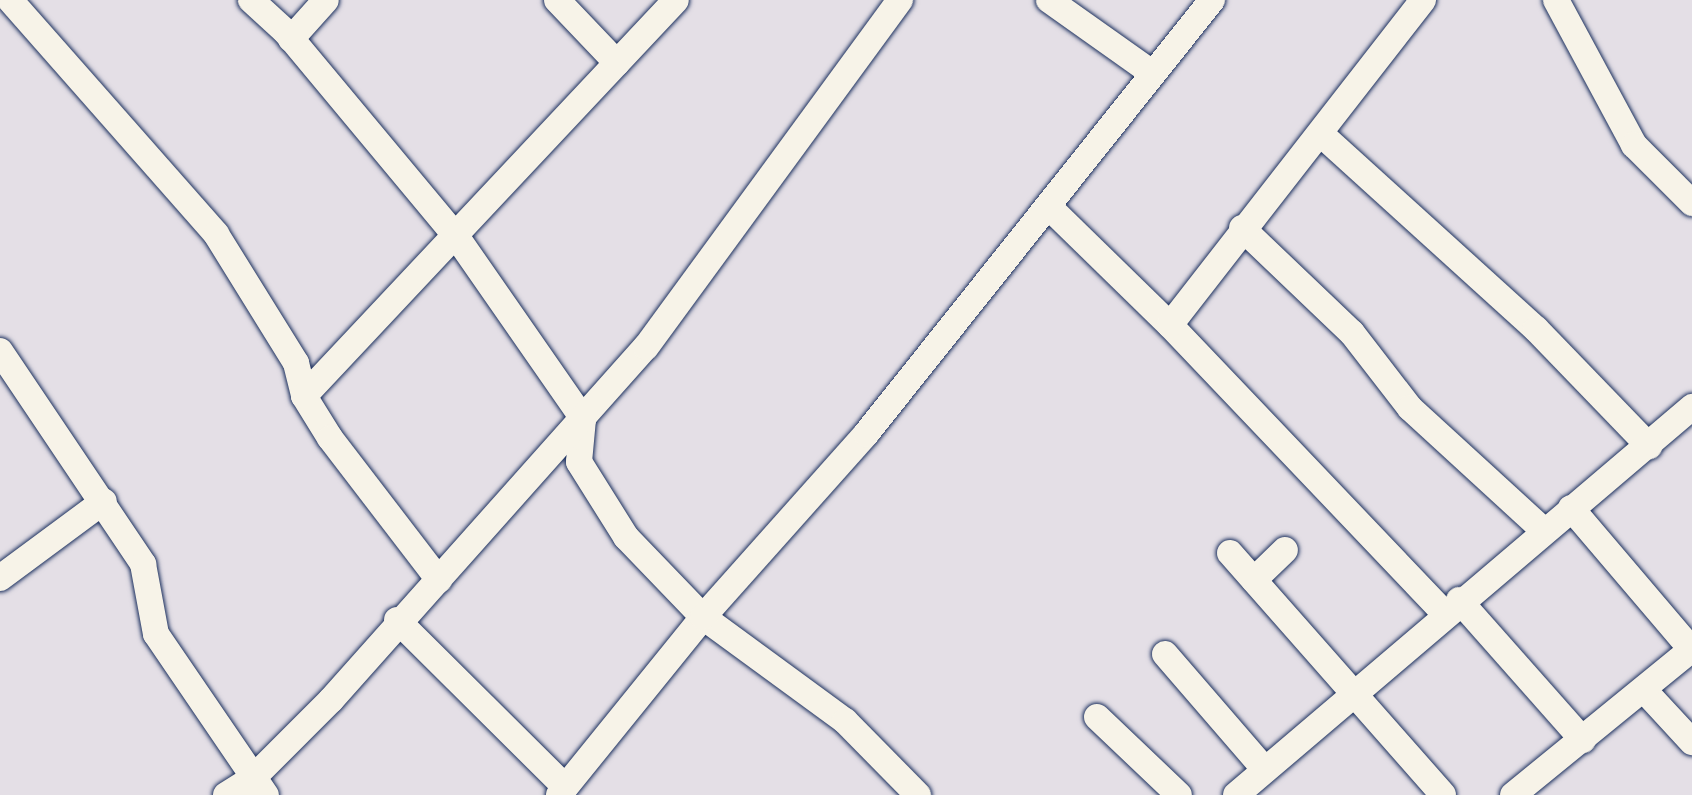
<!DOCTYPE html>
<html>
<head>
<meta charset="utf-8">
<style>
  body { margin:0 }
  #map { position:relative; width:1692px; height:795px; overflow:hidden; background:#e4dfe6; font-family:"Playpen Sans",sans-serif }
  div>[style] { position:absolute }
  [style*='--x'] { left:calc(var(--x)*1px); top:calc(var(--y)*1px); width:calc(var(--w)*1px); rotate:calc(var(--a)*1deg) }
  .roads { filter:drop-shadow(0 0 2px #1b2f5e) drop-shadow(0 0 2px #1b2f5e) }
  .minor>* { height:26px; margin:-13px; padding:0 13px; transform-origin:13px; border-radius:13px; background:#f7f3e8 }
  span { translate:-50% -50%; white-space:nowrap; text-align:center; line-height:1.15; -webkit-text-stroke:4.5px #f7f3e8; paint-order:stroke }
</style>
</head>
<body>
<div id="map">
  <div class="roads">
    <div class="minor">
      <i style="--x:10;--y:0;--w:312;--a:48.6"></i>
      <i style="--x:216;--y:234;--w:152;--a:58.2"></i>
      <i style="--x:296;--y:363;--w:34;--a:76"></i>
      <i style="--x:304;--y:396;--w:49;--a:58.2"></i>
      <i style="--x:330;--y:438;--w:179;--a:52.5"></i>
      <i style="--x:251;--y:0;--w:46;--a:42.4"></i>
      <i style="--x:285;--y:31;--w:267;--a:50.2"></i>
      <i style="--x:456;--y:236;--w:223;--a:55.2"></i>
      <i style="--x:583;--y:419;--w:43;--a:95.3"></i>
      <i style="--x:579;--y:462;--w:89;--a:57.9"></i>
      <i style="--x:626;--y:537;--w:111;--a:46.1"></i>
      <i style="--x:703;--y:617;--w:176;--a:36.2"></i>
      <i style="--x:845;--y:721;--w:104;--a:45.4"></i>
      <i style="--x:557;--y:0;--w:87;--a:46.4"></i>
      <i style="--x:1049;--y:0;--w:126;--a:35.3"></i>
      <i style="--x:1556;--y:0;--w:165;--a:61.7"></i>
      <i style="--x:1634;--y:145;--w:82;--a:45"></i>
      <i style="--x:291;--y:39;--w:52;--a:-48.1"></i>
      <i style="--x:1321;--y:134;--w:290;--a:42.2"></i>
      <i style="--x:1536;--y:329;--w:163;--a:46"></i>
      <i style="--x:1049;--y:207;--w:169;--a:44.3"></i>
      <i style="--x:1170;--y:325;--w:398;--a:46.4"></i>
      <i style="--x:1242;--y:228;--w:152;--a:43.7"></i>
      <i style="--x:1352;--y:333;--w:95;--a:52.3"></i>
      <i style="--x:1410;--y:408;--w:180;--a:42.5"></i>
      <i style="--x:1170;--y:325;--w:412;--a:-52.1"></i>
      <i style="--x:0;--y:351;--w:257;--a:56.1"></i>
      <i style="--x:143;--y:564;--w:71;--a:79.5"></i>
      <i style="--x:156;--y:634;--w:195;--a:55.7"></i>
      <i style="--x:304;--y:396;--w:543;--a:-46.79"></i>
      <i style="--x:1571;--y:508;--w:185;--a:49.6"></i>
      <i style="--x:1230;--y:553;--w:322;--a:48.6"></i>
      <i style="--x:0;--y:578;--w:129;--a:-36.5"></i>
      <i style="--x:1254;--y:580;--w:43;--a:-44.1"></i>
      <i style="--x:1459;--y:600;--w:187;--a:48.5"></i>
      <i style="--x:397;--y:620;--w:237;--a:44.8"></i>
      <i style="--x:1165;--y:654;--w:153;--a:49.2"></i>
      <i style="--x:1644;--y:690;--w:71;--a:47.3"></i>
      <i style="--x:1097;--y:717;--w:113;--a:43.6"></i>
      <i style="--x:226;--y:795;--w:31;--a:-32"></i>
      <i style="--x:252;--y:779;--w:112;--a:-45"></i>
      <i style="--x:331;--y:700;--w:473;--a:-48.3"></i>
      <i style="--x:646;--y:347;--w:430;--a:-53.8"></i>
      <i style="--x:559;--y:795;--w:229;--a:-51"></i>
      <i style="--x:703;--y:617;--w:245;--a:-48.3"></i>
      <i style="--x:866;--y:434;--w:555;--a:-51.44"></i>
      <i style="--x:1236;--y:795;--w:599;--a:-40.39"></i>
      <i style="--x:1513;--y:795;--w:231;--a:-39.2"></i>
    </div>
  </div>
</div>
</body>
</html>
